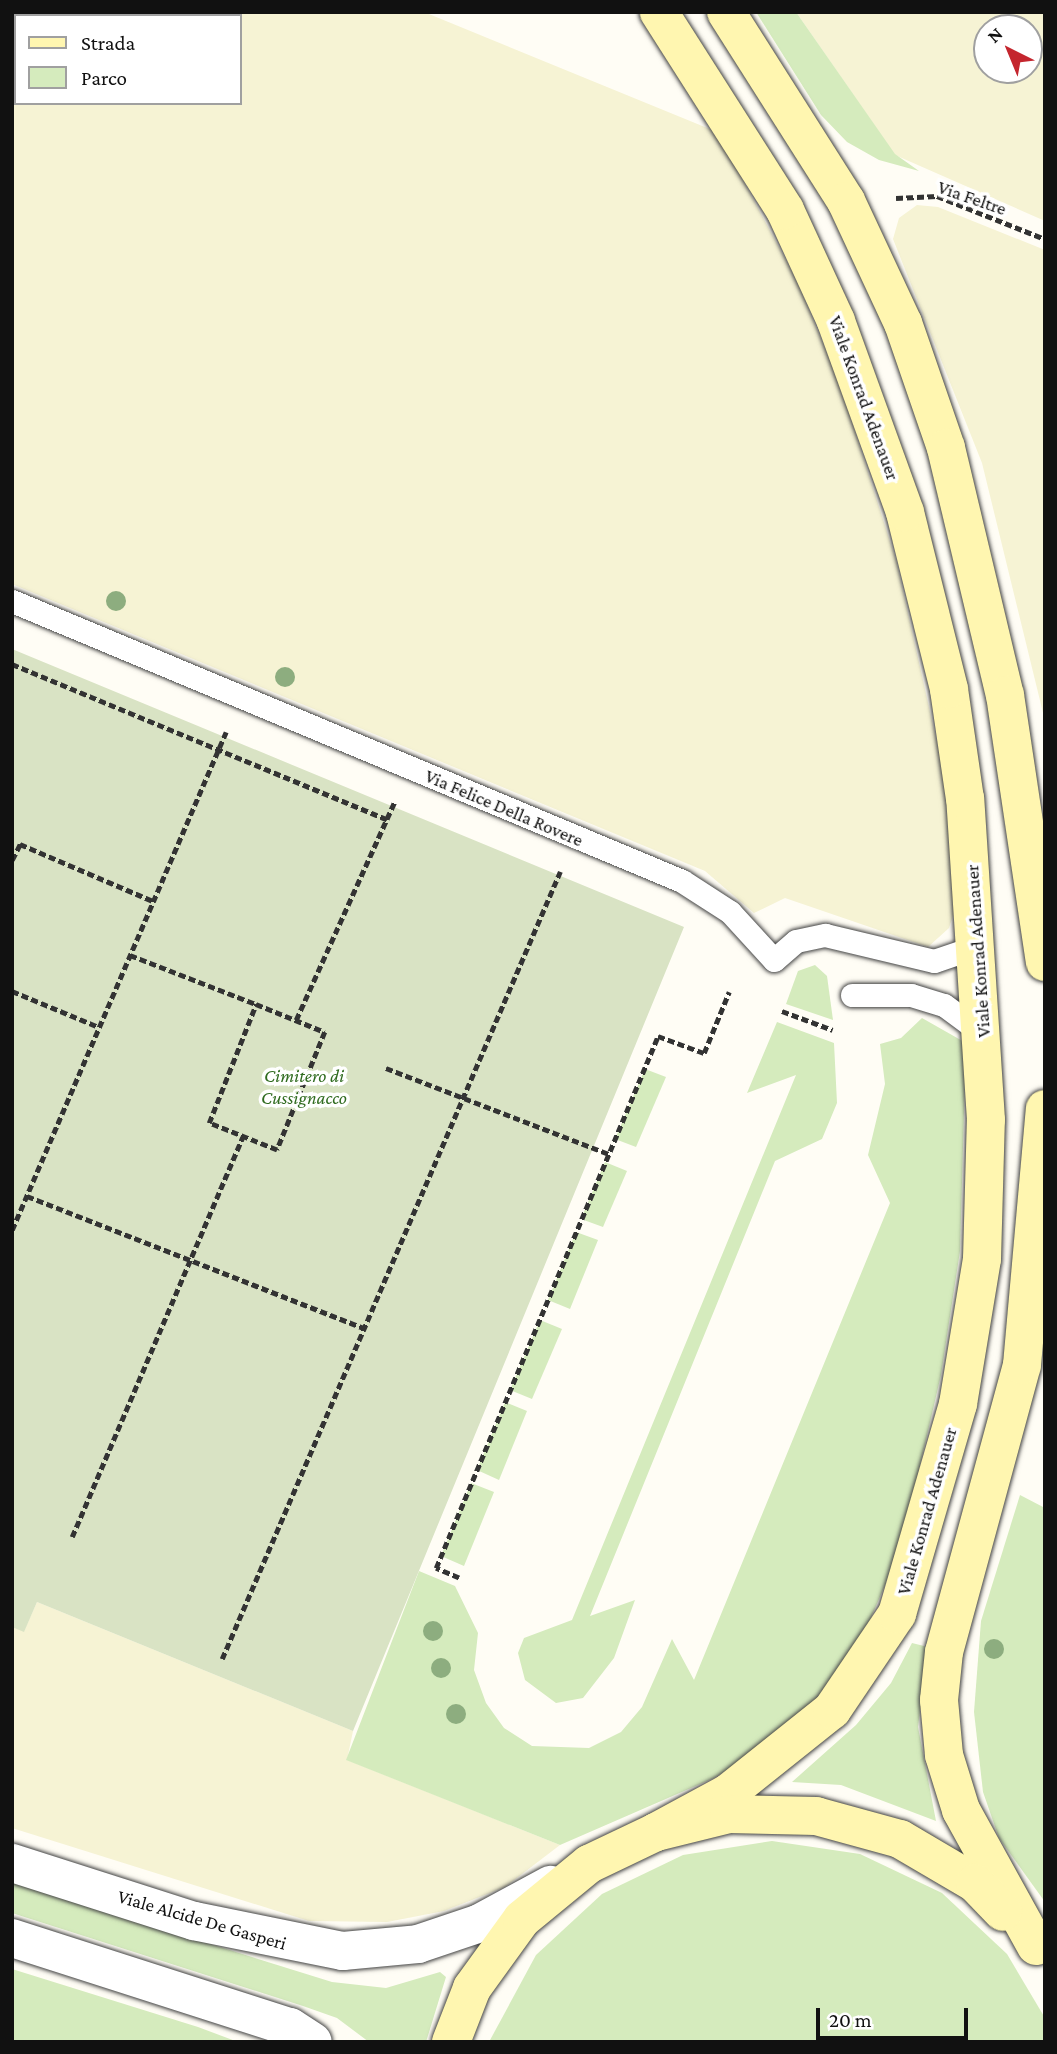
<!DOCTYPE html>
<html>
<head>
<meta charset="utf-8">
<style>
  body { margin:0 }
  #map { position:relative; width:1057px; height:2054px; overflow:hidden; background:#fffdf5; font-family:"Crimson Pro",serif }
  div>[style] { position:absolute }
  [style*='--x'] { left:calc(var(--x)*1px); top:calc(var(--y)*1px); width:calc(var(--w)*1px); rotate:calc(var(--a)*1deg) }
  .farmland>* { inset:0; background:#f6f3d4 }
  .green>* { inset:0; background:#d5ebbd }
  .cemetery>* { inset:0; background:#d9e3c4 }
  .path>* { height:4.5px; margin-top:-2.25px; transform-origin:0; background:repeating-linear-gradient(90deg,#333 0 7px,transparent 0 10.5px) }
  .roads { filter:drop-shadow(0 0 2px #444) drop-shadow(0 0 2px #444) }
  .service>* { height:23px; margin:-11.5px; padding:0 11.5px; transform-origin:11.5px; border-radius:11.5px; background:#fff }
  .minor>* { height:38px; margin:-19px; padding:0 19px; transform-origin:19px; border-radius:19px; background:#fff }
  .secondary>* { height:38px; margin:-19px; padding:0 19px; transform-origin:19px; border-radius:19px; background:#fff6b0 }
  .trees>* { width:20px; height:20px; margin:-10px; border-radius:50%; background:#8dad7f }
  span { translate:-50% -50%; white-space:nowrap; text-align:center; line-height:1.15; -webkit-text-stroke:7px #fff; paint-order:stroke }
  .street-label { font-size:19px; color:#111 }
  .park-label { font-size:19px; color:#2f6b1f; font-style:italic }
  .frame { position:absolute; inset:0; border:14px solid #111; pointer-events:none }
  .legend { position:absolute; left:14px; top:14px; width:228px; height:91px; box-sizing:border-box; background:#fff; border:2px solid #a0a0a0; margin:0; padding:9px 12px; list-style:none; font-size:21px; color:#111 }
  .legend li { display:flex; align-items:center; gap:14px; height:35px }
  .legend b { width:35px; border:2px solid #a0a0a0 }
  .north { position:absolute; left:973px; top:14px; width:70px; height:70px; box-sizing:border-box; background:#fff; border:2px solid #a0a0a0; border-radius:50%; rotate:317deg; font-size:19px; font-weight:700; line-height:28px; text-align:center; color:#111 }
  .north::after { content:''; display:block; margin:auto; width:24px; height:32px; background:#c4262e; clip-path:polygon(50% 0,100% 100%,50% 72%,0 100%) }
  .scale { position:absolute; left:816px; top:2008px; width:152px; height:32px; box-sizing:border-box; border:4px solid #111; border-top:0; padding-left:9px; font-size:21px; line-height:24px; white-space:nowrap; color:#111; -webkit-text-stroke:5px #fff; paint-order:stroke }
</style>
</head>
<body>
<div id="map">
  <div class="farmland">
    <i style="clip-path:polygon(evenodd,12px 12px,424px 12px,717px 132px,796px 279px,839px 382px,896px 560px,942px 765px,961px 891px,949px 928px,928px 947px,785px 898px,754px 913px,705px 871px,12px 584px,12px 12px,16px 16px,240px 16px,240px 103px,16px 103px,16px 16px)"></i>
    <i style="clip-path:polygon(evenodd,796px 12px,1045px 12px,1045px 221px,895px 155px,796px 12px,987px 28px,1029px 28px,1029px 70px,987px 70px,987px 28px)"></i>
    <i style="clip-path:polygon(917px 205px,938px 207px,1045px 250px,1045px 721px,982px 463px,893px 239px,899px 218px)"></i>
    <i style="clip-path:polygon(37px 1602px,353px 1731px,347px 1760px,560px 1845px,505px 1887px,444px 1911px,387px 1922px,309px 1921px,12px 1828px,12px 1627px,24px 1631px)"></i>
  </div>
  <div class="green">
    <i style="clip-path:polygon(756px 12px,796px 12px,895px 154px,919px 171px,879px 160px,847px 142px,821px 115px)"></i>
    <i style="clip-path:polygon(815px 965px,827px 976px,833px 1020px,786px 1004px,798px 971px)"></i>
    <i style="clip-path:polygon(922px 1018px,966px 1043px,960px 1251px,941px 1375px,914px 1491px,886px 1583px,862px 1638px,829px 1689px,755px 1753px,714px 1778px,560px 1845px,346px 1760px,419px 1571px,455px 1586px,478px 1633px,474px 1670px,486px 1703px,504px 1728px,532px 1746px,589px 1748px,621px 1732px,642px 1707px,672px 1639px,694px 1680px,890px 1203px,868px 1155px,885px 1084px,880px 1044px,901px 1038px)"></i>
    <i style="clip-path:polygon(777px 1022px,834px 1043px,837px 1103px,822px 1139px,775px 1161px,590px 1616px,635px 1600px,614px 1658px,583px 1698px,556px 1703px,525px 1680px,518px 1653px,524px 1638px,572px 1620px,796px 1075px,747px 1093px)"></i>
    <i style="clip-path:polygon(645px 1069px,666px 1077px,636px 1147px,615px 1139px)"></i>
    <i style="clip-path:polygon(605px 1162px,627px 1171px,603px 1227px,581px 1219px)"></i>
    <i style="clip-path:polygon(576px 1232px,598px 1240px,570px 1309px,548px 1300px)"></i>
    <i style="clip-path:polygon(540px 1320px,562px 1329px,532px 1399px,510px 1390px)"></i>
    <i style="clip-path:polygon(505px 1402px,527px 1411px,499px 1480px,477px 1470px)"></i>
    <i style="clip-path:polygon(471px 1483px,494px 1492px,464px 1566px,441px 1556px)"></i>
    <i style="clip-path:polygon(1020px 1495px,1045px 1508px,1045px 1902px,999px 1838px,983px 1792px,974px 1712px,981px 1621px)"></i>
    <i style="clip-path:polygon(912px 1643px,928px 1647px,918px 1727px,936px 1821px,841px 1785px,792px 1782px,856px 1725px,891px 1683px)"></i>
    <i style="clip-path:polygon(772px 1841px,860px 1854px,942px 1893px,1007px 1954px,1045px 2018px,1045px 2042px,489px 2042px,536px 1955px,602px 1894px,683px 1855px)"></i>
    <i style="clip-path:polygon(12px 1882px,332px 1982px,386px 1988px,440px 1972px,446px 1977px,426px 2042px,369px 2042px,337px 2018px,303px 2006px,12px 1913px)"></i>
    <i style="clip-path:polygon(12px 1969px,198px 2027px,238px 2042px,12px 2042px)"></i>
  </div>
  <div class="cemetery">
    <i style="clip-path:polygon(12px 649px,684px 927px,353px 1731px,37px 1602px,24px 1632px,12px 1627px)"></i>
  </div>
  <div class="path">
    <i style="--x:896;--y:198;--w:41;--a:-2.8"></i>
    <i style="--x:937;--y:196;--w:116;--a:21.7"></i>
    <i style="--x:12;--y:664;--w:406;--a:22.5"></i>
    <i style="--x:12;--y:860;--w:18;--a:-63"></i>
    <i style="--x:20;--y:844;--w:145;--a:23.2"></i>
    <i style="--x:130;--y:955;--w:135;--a:21.3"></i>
    <i style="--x:12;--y:991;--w:94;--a:22.5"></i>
    <i style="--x:256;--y:1004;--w:74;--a:22.1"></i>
    <i style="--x:325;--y:1032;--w:127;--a:112.1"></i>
    <i style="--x:277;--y:1150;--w:73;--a:-158.3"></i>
    <i style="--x:209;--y:1123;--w:128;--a:-68.4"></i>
    <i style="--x:782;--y:1011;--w:54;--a:20.4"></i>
    <i style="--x:296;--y:1020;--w:240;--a:-65.7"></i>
    <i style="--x:386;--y:1068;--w:239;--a:21.1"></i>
    <i style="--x:27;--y:1196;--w:362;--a:21.4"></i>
    <i style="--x:12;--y:1230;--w:542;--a:-66.75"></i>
    <i style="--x:72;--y:1537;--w:435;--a:-66.9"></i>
    <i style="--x:459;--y:1578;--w:25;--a:-157"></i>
    <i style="--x:436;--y:1568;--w:576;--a:-67.35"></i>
    <i style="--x:658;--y:1036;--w:49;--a:20.3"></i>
    <i style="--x:704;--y:1053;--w:66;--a:-67.7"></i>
    <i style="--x:222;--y:1659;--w:857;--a:-66.76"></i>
  </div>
  <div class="roads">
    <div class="service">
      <i style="--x:12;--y:601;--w:726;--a:22.68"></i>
      <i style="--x:682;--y:881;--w:57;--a:32.9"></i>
      <i style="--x:730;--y:912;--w:65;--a:47.5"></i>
      <i style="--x:774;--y:960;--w:29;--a:-41"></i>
      <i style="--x:796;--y:941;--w:30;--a:-12"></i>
      <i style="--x:825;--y:935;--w:112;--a:13.4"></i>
      <i style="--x:934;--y:961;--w:46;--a:-18.8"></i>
      <i style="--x:852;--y:995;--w:59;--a:0"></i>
      <i style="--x:911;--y:995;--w:34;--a:17"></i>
      <i style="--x:944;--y:1005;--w:47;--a:36.4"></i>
    </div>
    <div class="minor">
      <i style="--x:12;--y:1863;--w:191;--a:17.7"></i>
      <i style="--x:194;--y:1921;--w:152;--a:11.4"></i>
      <i style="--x:343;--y:1951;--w:75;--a:-5.3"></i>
      <i style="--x:418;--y:1944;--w:65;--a:-18.7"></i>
      <i style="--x:480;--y:1923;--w:80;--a:-28.5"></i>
      <i style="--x:12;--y:1938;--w:292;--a:17.8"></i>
      <i style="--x:290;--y:2027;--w:27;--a:33"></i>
    </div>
    <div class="secondary">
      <i style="--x:726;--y:12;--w:224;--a:57.6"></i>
      <i style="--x:846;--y:201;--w:135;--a:65"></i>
      <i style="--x:903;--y:323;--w:132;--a:71"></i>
      <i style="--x:946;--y:448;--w:254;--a:76.6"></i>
      <i style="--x:1005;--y:695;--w:270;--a:81.5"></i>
      <i style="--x:656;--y:1832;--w:82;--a:-28.4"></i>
      <i style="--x:728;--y:1793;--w:133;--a:-38.6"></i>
      <i style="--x:832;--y:1710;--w:116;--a:-55.9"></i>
      <i style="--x:897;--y:1614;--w:219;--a:-73.8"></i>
      <i style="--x:958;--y:1404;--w:147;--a:-80.6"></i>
      <i style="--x:982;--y:1259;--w:139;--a:-88.4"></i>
      <i style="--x:986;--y:1120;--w:322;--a:-93.7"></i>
      <i style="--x:965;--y:799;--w:111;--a:-98.3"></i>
      <i style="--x:949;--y:689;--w:182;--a:-104"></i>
      <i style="--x:905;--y:512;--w:203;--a:-109.9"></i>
      <i style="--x:836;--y:321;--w:122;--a:-114.7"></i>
      <i style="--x:785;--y:210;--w:235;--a:-122.5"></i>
      <i style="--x:1036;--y:1946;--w:155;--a:-118.9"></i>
      <i style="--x:961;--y:1810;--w:58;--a:-107.2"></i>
      <i style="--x:944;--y:1755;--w:55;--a:-95.2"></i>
      <i style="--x:939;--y:1700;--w:48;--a:-84.1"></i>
      <i style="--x:944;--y:1652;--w:297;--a:-74.8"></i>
      <i style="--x:1022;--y:1365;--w:257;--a:-84.9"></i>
      <i style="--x:451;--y:2042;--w:58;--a:-68.7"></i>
      <i style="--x:472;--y:1988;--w:85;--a:-54.1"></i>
      <i style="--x:522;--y:1919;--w:87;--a:-39.4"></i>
      <i style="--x:589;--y:1864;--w:74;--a:-25.5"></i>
      <i style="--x:656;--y:1832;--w:75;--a:-13.9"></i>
      <i style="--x:729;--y:1814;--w:87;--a:1.3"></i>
      <i style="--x:816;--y:1816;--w:87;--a:15.3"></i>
      <i style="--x:900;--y:1839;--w:87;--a:30.4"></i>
      <i style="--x:975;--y:1883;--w:40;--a:46"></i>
    </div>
  </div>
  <div class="trees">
    <i style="left:116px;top:601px"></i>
    <i style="left:285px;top:677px"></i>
    <i style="left:433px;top:1631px"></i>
    <i style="left:994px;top:1649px"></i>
    <i style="left:441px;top:1668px"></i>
    <i style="left:456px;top:1714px"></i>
  </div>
  <div class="street-label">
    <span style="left:972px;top:198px;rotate:19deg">Via Feltre</span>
    <span style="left:864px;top:398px;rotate:70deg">Viale Konrad Adenauer</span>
    <span style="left:504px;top:808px;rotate:23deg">Via Felice Della Rovere</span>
    <span style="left:978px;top:951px;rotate:-94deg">Viale Konrad Adenauer</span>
    <span style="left:927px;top:1511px;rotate:-74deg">Viale Konrad Adenauer</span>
    <span style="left:202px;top:1920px;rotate:16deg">Viale Alcide De Gasperi</span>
  </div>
  <div class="park-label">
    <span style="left:304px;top:1087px">Cimitero di<br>Cussignacco</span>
  </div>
  <div class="frame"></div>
  <ul class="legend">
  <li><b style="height:9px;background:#fff6b0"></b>Strada</li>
  <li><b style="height:19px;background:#d5ebbd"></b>Parco</li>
  </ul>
  <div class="north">N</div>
  <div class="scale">20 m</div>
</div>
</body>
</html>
